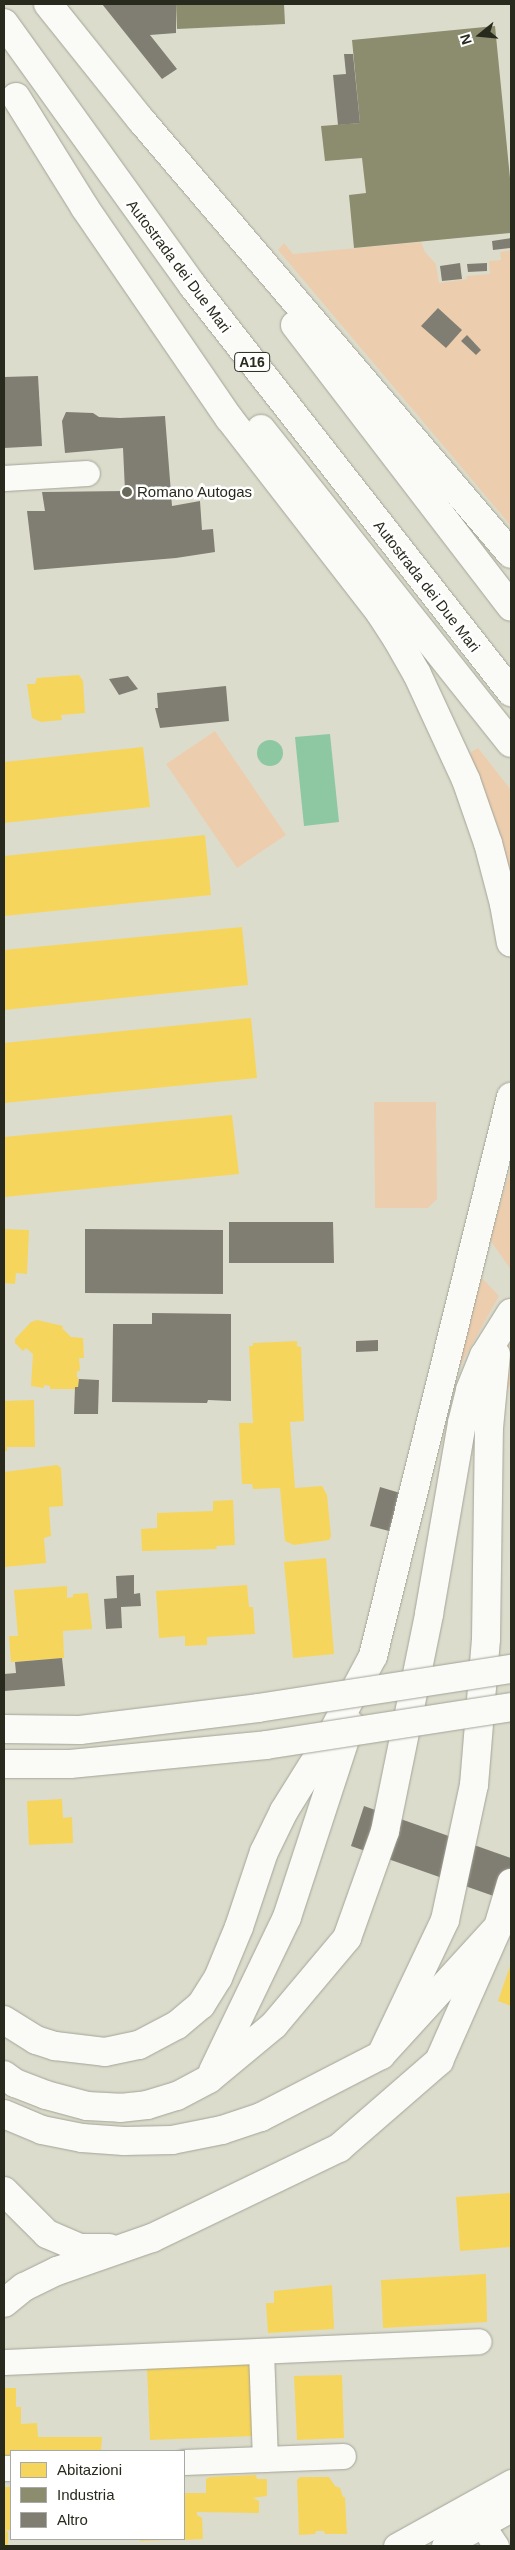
<!DOCTYPE html>
<html>
<head>
<meta charset="utf-8">
<style>
  body { margin:0 }
  #map { position:relative; width:515px; height:2550px; overflow:hidden; background:#dcdccc; font-family:Arial,sans-serif }
  div>[style] { position:absolute }
  [style*='--x'] { left:calc(var(--x)*1px); top:calc(var(--y)*1px); width:calc(var(--w)*1px); rotate:calc(var(--a)*1deg) }
  .green>* { inset:0; background:#ecceaf }
  .water>* { inset:0; background:#8dc8a3 }
  .round { border-radius:50% }
  .homes>* { inset:0; background:#f6d55c }
  .industry>* { inset:0; background:#8c8c6e }
  .building>* { inset:0; background:#807d72 }
  .roads { filter:drop-shadow(0 0 1px #a4a498) drop-shadow(0 0 1px #a4a498) }
  .minor>* { height:25px; margin:-12.5px; padding:0 12.5px; transform-origin:12.5px; border-radius:12.5px; background:#fafaf7 }
  .highway>* { height:28px; margin:-14px; padding:0 14px; transform-origin:14px; border-radius:14px; background:#fafaf7 }
  .bridges { filter:drop-shadow(0 0 1px #a4a498) drop-shadow(0 0 1px #a4a498) }
  .highway-bridge>* { height:28px; margin:-14px; padding:0 14px; transform-origin:14px; border-radius:14px; background:#fafaf7 }
  .dots>* { width:14px; height:14px; translate:-50% -50%; box-sizing:border-box; border:2px solid #fff; border-radius:50% }
  span { translate:-50% -50%; white-space:nowrap; text-align:center; line-height:1.15; -webkit-text-stroke:5px #fff; paint-order:stroke }
  .shield-label span { padding:1px 4px; background:#fff; border:1px solid; border-radius:4px; -webkit-text-stroke-width:0 }
  .shield-label { font-size:14px; color:#292a1e; font-weight:700 }
  .street-label { font-size:15px; color:#292a1e }
  .poi-label { font-size:15px; color:#292a1e }
  .left { translate:0 -50%; text-align:left }
  .frame { position:absolute; inset:0; border:5px solid #292a1e; pointer-events:none }
  .legend { position:absolute; left:10px; top:2450px; width:175px; height:90px; box-sizing:border-box; background:#fff; border:1px solid #a9aaa5; margin:0; padding:6px 9px; list-style:none; font-size:15px; color:#292a1e }
  .legend li { display:flex; align-items:center; gap:10px; height:25px }
  .legend b { width:25px; border:1px solid #a9aaa5 }
  .north { position:absolute; left:455px; top:10px; width:50px; height:50px; -webkit-text-stroke:4px #fff; paint-order:stroke; rotate:253deg; font-size:14px; font-weight:700; line-height:20px; text-align:center; color:#292a1e }
  .north::after { content:''; display:block; margin:auto; width:18px; height:22px; background:#292a1e; clip-path:polygon(50% 0,100% 100%,50% 72%,0 100%) }
</style>
</head>
<body>
<div id="map">
  <div class="green">
    <i style="clip-path:polygon(421px 242px,425px 252px,436px 264px,439px 283px,467px 279px,466px 276px,490px 274px,489px 261px,501px 260px,500px 252px,511px 250px,511px 526px,278px 250px,284px 243px,293px 254px)"></i>
    <i style="clip-path:polygon(215px 731px,286px 835px,237px 868px,166px 764px)"></i>
    <i style="clip-path:polygon(478px 748px,511px 790px,511px 880px,470px 757px,472px 751px)"></i>
    <i style="clip-path:polygon(374px 1102px,436px 1102px,437px 1199px,428px 1208px,375px 1208px)"></i>
    <i style="clip-path:polygon(511px 1166px,511px 1270px,490px 1240px)"></i>
    <i style="clip-path:polygon(482px 1278px,499px 1296px,459px 1368px,456px 1364px)"></i>
    <i style="clip-path:polygon(511px 1335px,511px 1384px,498px 1400px,503px 1351px)"></i>
  </div>
  <div class="water">
    <i style="clip-path:polygon(330px 734px,339px 822px,304px 826px,295px 737px)"></i>
    <i class="round" style="left:257px;top:740px;width:26px;height:26px"></i>
  </div>
  <div class="homes">
    <i style="clip-path:polygon(79px 675px,83px 681px,85px 713px,61px 715px,62px 720px,41px 722px,32px 718px,27px 684px,35px 684px,37px 678px)"></i>
    <i style="clip-path:polygon(143px 747px,150px 807px,4px 823px,4px 762px)"></i>
    <i style="clip-path:polygon(205px 835px,211px 895px,4px 916px,4px 856px)"></i>
    <i style="clip-path:polygon(242px 927px,248px 985px,4px 1010px,4px 950px)"></i>
    <i style="clip-path:polygon(251px 1018px,257px 1078px,4px 1103px,4px 1043px)"></i>
    <i style="clip-path:polygon(232px 1115px,239px 1174px,4px 1197px,4px 1137px)"></i>
    <i style="clip-path:polygon(4px 1229px,29px 1230px,27px 1274px,16px 1273px,15px 1284px,4px 1283px)"></i>
    <i style="clip-path:polygon(37px 1320px,63px 1326px,62px 1328px,71px 1337px,83px 1338px,84px 1358px,79px 1358px,80px 1371px,77px 1371px,77px 1377px,79px 1379px,78px 1387px,75px 1387px,75px 1389px,50px 1389px,50px 1386px,44px 1385px,44px 1388px,31px 1386px,33px 1354px,26px 1348px,23px 1351px,15px 1343px,15px 1339px,31px 1322px)"></i>
    <i style="clip-path:polygon(297px 1341px,297px 1346px,301px 1347px,304px 1421px,290px 1422px,295px 1488px,322px 1486px,327px 1495px,331px 1536px,329px 1540px,294px 1545px,285px 1541px,280px 1488px,253px 1489px,252px 1484px,242px 1484px,239px 1423px,253px 1423px,249px 1346px,253px 1346px,253px 1343px)"></i>
    <i style="clip-path:polygon(34px 1400px,35px 1447px,7px 1447px,7px 1451px,4px 1451px,4px 1401px)"></i>
    <i style="clip-path:polygon(57px 1465px,61px 1468px,63px 1503px,63px 1506px,49px 1507px,51px 1536px,44px 1538px,46px 1563px,4px 1567px,4px 1472px)"></i>
    <i style="clip-path:polygon(233px 1500px,235px 1545px,216px 1546px,217px 1549px,142px 1551px,141px 1529px,157px 1528px,157px 1513px,213px 1511px,213px 1501px)"></i>
    <i style="clip-path:polygon(326px 1558px,334px 1654px,293px 1658px,284px 1562px)"></i>
    <i style="clip-path:polygon(247px 1585px,249px 1607px,253px 1607px,255px 1634px,207px 1637px,207px 1645px,185px 1646px,185px 1636px,159px 1638px,156px 1591px)"></i>
    <i style="clip-path:polygon(67px 1586px,67px 1598px,73px 1597px,73px 1594px,88px 1593px,92px 1629px,63px 1631px,64px 1658px,11px 1662px,9px 1636px,18px 1636px,14px 1590px)"></i>
    <i style="clip-path:polygon(62px 1799px,63px 1818px,72px 1817px,73px 1843px,29px 1845px,27px 1801px)"></i>
    <i style="clip-path:polygon(511px 1963px,511px 2006px,498px 2001px)"></i>
    <i style="clip-path:polygon(511px 2193px,511px 2247px,460px 2251px,456px 2197px)"></i>
    <i style="clip-path:polygon(486px 2274px,487px 2322px,383px 2328px,381px 2280px)"></i>
    <i style="clip-path:polygon(332px 2285px,334px 2329px,268px 2333px,266px 2303px,274px 2303px,274px 2291px)"></i>
    <i style="clip-path:polygon(254px 2364px,257px 2436px,150px 2440px,147px 2368px)"></i>
    <i style="clip-path:polygon(342px 2375px,344px 2438px,297px 2440px,294px 2376px)"></i>
    <i style="clip-path:polygon(4px 2388px,16px 2388px,16px 2407px,21px 2407px,21px 2424px,37px 2423px,38px 2437px,102px 2437px,101px 2451px,11px 2451px,11px 2455px,4px 2456px)"></i>
    <i style="clip-path:polygon(256px 2475px,257px 2479px,267px 2479px,267px 2496px,253px 2498px,259px 2501px,259px 2513px,197px 2512px,197px 2515px,202px 2518px,203px 2539px,184px 2540px,184px 2493px,206px 2493px,206px 2479px,210px 2477px)"></i>
    <i style="clip-path:polygon(300px 2477px,329px 2477px,335px 2486px,340px 2488px,343px 2497px,345px 2497px,347px 2534px,325px 2534px,324px 2531px,316px 2531px,315px 2534px,299px 2535px,297px 2480px)"></i>
    <i style="clip-path:polygon(4px 2487px,11px 2487px,11px 2530px,6px 2530px,8px 2532px,8px 2546px,4px 2546px)"></i>
    <i style="clip-path:polygon(140px 2539px,168px 2539px,168px 2540px,140px 2541px)"></i>
  </div>
  <div class="industry">
    <i style="clip-path:polygon(176px 4px,284px 4px,285px 24px,177px 29px)"></i>
    <i style="clip-path:polygon(495px 26px,511px 188px,511px 233px,354px 248px,349px 195px,366px 193px,362px 158px,325px 161px,321px 126px,360px 123px,352px 40px)"></i>
  </div>
  <div class="building">
    <i style="clip-path:polygon(102px 4px,176px 4px,176px 33px,150px 35px,177px 69px,162px 79px)"></i>
    <i style="clip-path:polygon(344px 54px,353px 54px,360px 123px,338px 125px,333px 75px,346px 74px)"></i>
    <i style="clip-path:polygon(511px 238px,511px 248px,493px 250px,492px 241px)"></i>
    <i style="clip-path:polygon(460px 263px,462px 279px,442px 281px,440px 266px)"></i>
    <i style="clip-path:polygon(487px 263px,487px 271px,468px 272px,467px 264px)"></i>
    <i style="clip-path:polygon(438px 308px,462px 330px,446px 348px,421px 326px)"></i>
    <i style="clip-path:polygon(467px 335px,481px 350px,476px 355px,461px 341px)"></i>
    <i style="clip-path:polygon(38px 376px,42px 446px,4px 448px,4px 377px)"></i>
    <i style="clip-path:polygon(66px 412px,93px 413px,99px 417px,120px 418px,165px 416px,172px 506px,200px 501px,202px 530px,213px 529px,215px 552px,176px 558px,34px 570px,27px 511px,45px 511px,42px 492px,125px 491px,123px 448px,65px 453px,62px 421px)"></i>
    <i style="clip-path:polygon(128px 676px,138px 689px,119px 695px,109px 679px)"></i>
    <i style="clip-path:polygon(226px 686px,229px 721px,160px 728px,155px 708px,158px 708px,157px 693px)"></i>
    <i style="clip-path:polygon(229px 1222px,333px 1222px,334px 1263px,229px 1263px)"></i>
    <i style="clip-path:polygon(85px 1229px,223px 1230px,223px 1294px,85px 1293px)"></i>
    <i style="clip-path:polygon(152px 1313px,231px 1314px,231px 1401px,208px 1400px,207px 1403px,112px 1402px,113px 1324px,152px 1324px)"></i>
    <i style="clip-path:polygon(378px 1340px,378px 1351px,356px 1352px,356px 1341px)"></i>
    <i style="clip-path:polygon(79px 1379px,99px 1380px,98px 1414px,74px 1414px,75px 1387px,78px 1387px)"></i>
    <i style="clip-path:polygon(380px 1487px,400px 1493px,389px 1531px,370px 1526px)"></i>
    <i style="clip-path:polygon(134px 1575px,134px 1594px,140px 1593px,141px 1606px,121px 1607px,122px 1628px,106px 1629px,104px 1599px,117px 1598px,116px 1576px)"></i>
    <i style="clip-path:polygon(62px 1658px,65px 1686px,4px 1691px,4px 1674px,16px 1673px,15px 1662px)"></i>
    <i style="clip-path:polygon(364px 1806px,511px 1858px,511px 1902px,351px 1846px)"></i>
  </div>
  <div class="roads">
    <div class="minor">
      <i style="--x:4;--y:478;--w:83;--a:-3.4"></i>
      <i style="--x:261;--y:2351;--w:108;--a:87.9"></i>
      <i style="--x:4;--y:2362;--w:475;--a:-2.5"></i>
      <i style="--x:184;--y:2462;--w:159;--a:-2.2"></i>
      <i style="--x:4;--y:2468;--w:7;--a:0"></i>
      <i style="--x:482;--y:2525;--w:25;--a:56"></i>
      <i style="--x:396;--y:2546;--w:132;--a:-29.1"></i>
      <i style="--x:444;--y:2546;--w:77;--a:-28.9"></i>
    </div>
    <div class="highway">
      <i style="--x:48;--y:4;--w:149;--a:51.3"></i>
      <i style="--x:141;--y:120;--w:570;--a:49.55"></i>
      <i style="--x:4;--y:23;--w:324;--a:54.3"></i>
      <i style="--x:193;--y:286;--w:516;--a:51.93"></i>
      <i style="--x:16;--y:97;--w:131;--a:58.1"></i>
      <i style="--x:85;--y:208;--w:255;--a:55.6"></i>
      <i style="--x:229;--y:418;--w:247;--a:52.2"></i>
      <i style="--x:380;--y:613;--w:31;--a:57"></i>
      <i style="--x:397;--y:639;--w:40;--a:60.3"></i>
      <i style="--x:417;--y:674;--w:117;--a:65.2"></i>
      <i style="--x:466;--y:780;--w:67;--a:70.8"></i>
      <i style="--x:488;--y:843;--w:63;--a:75.3"></i>
      <i style="--x:504;--y:904;--w:39;--a:80"></i>
      <i style="--x:295;--y:325;--w:355;--a:52.5"></i>
      <i style="--x:261;--y:429;--w:401;--a:51.5"></i>
      <i style="--x:4;--y:2020;--w:38;--a:32"></i>
      <i style="--x:36;--y:2040;--w:20;--a:18"></i>
      <i style="--x:55;--y:2046;--w:50;--a:6.8"></i>
      <i style="--x:105;--y:2052;--w:35;--a:-12"></i>
      <i style="--x:139;--y:2045;--w:43;--a:-27.8"></i>
      <i style="--x:177;--y:2025;--w:31;--a:-40"></i>
      <i style="--x:201;--y:2005;--w:32;--a:-58"></i>
      <i style="--x:218;--y:1978;--w:55;--a:-67.6"></i>
      <i style="--x:239;--y:1927;--w:79;--a:-71.6"></i>
      <i style="--x:264;--y:1852;--w:46;--a:-64"></i>
      <i style="--x:284;--y:1811;--w:87;--a:-58.1"></i>
      <i style="--x:330;--y:1737;--w:92;--a:-62"></i>
      <i style="--x:373;--y:1656;--w:576;--a:-76.13"></i>
      <i style="--x:381;--y:2055;--w:149;--a:-64.6"></i>
      <i style="--x:445;--y:1920;--w:138;--a:-77.9"></i>
      <i style="--x:474;--y:1785;--w:146;--a:-85.3"></i>
      <i style="--x:486;--y:1639;--w:211;--a:-89.2"></i>
      <i style="--x:489;--y:1428;--w:74;--a:-84.6"></i>
      <i style="--x:213;--y:2071;--w:171;--a:-64.3"></i>
      <i style="--x:287;--y:1917;--w:203;--a:-71.9"></i>
      <i style="--x:4;--y:2075;--w:14;--a:36"></i>
      <i style="--x:15;--y:2083;--w:33;--a:21"></i>
      <i style="--x:46;--y:2095;--w:42;--a:15"></i>
      <i style="--x:87;--y:2106;--w:33;--a:3"></i>
      <i style="--x:120;--y:2108;--w:27;--a:-6"></i>
      <i style="--x:147;--y:2105;--w:31;--a:-17"></i>
      <i style="--x:177;--y:2096;--w:36;--a:-28"></i>
      <i style="--x:209;--y:2079;--w:85;--a:-39.7"></i>
      <i style="--x:274;--y:2025;--w:114;--a:-50"></i>
      <i style="--x:347;--y:1938;--w:114;--a:-70.4"></i>
      <i style="--x:385;--y:1831;--w:221;--a:-78.5"></i>
      <i style="--x:429;--y:1614;--w:194;--a:-80.2"></i>
      <i style="--x:462;--y:1423;--w:34;--a:-76"></i>
      <i style="--x:470;--y:1390;--w:37;--a:-68"></i>
      <i style="--x:484;--y:1356;--w:51;--a:-57.9"></i>
      <i style="--x:4;--y:2114;--w:41;--a:22.8"></i>
      <i style="--x:42;--y:2130;--w:41;--a:11.3"></i>
      <i style="--x:82;--y:2138;--w:42;--a:4.1"></i>
      <i style="--x:124;--y:2141;--w:48;--a:-1.2"></i>
      <i style="--x:172;--y:2140;--w:51;--a:-11.3"></i>
      <i style="--x:222;--y:2130;--w:41;--a:-18.4"></i>
      <i style="--x:261;--y:2117;--w:135;--a:-27.3"></i>
      <i style="--x:381;--y:2055;--w:173;--a:-47.6"></i>
      <i style="--x:498;--y:1927;--w:46;--a:-73.5"></i>
      <i style="--x:4;--y:2191;--w:61;--a:45"></i>
      <i style="--x:47;--y:2234;--w:36;--a:23"></i>
      <i style="--x:80;--y:2248;--w:29;--a:0"></i>
      <i style="--x:4;--y:2303;--w:26;--a:-39"></i>
      <i style="--x:24;--y:2287;--w:37;--a:-26"></i>
      <i style="--x:57;--y:2271;--w:101;--a:-19.2"></i>
      <i style="--x:152;--y:2238;--w:208;--a:-25.7"></i>
      <i style="--x:339;--y:2148;--w:133;--a:-41"></i>
      <i style="--x:439;--y:2061;--w:146;--a:-66.2"></i>
    </div>
  </div>
  <div class="bridges">
    <div class="highway-bridge">
      <i style="--x:4;--y:1729;--w:76;--a:0.8"></i>
      <i style="--x:80;--y:1730;--w:179;--a:-7"></i>
      <i style="--x:258;--y:1708;--w:256;--a:-8.8"></i>
      <i style="--x:4;--y:1764;--w:66;--a:0"></i>
      <i style="--x:70;--y:1764;--w:197;--a:-5.5"></i>
      <i style="--x:266;--y:1745;--w:248;--a:-8.8"></i>
    </div>
  </div>
  <div class="dots">
    <i style="left:127px;top:492px;background:#68685b"></i>
  </div>
  <div class="shield-label">
    <span style="left:252px;top:362px">A16</span>
  </div>
  <div class="street-label">
    <span style="left:179px;top:266px;rotate:53deg">Autostrada dei Due Mari</span>
    <span style="left:427px;top:586px;rotate:52deg">Autostrada dei Due Mari</span>
  </div>
  <div class="poi-label">
    <span class="left" style="left:137px;top:492px">Romano Autogas</span>
  </div>
  <div class="frame"></div>
  <ul class="legend">
  <li><b style="height:14px;background:#f6d55c"></b>Abitazioni</li>
  <li><b style="height:14px;background:#8c8c6e"></b>Industria</li>
  <li><b style="height:14px;background:#807d72"></b>Altro</li>
  </ul>
  <div class="north">N</div>
</div>
</body>
</html>
